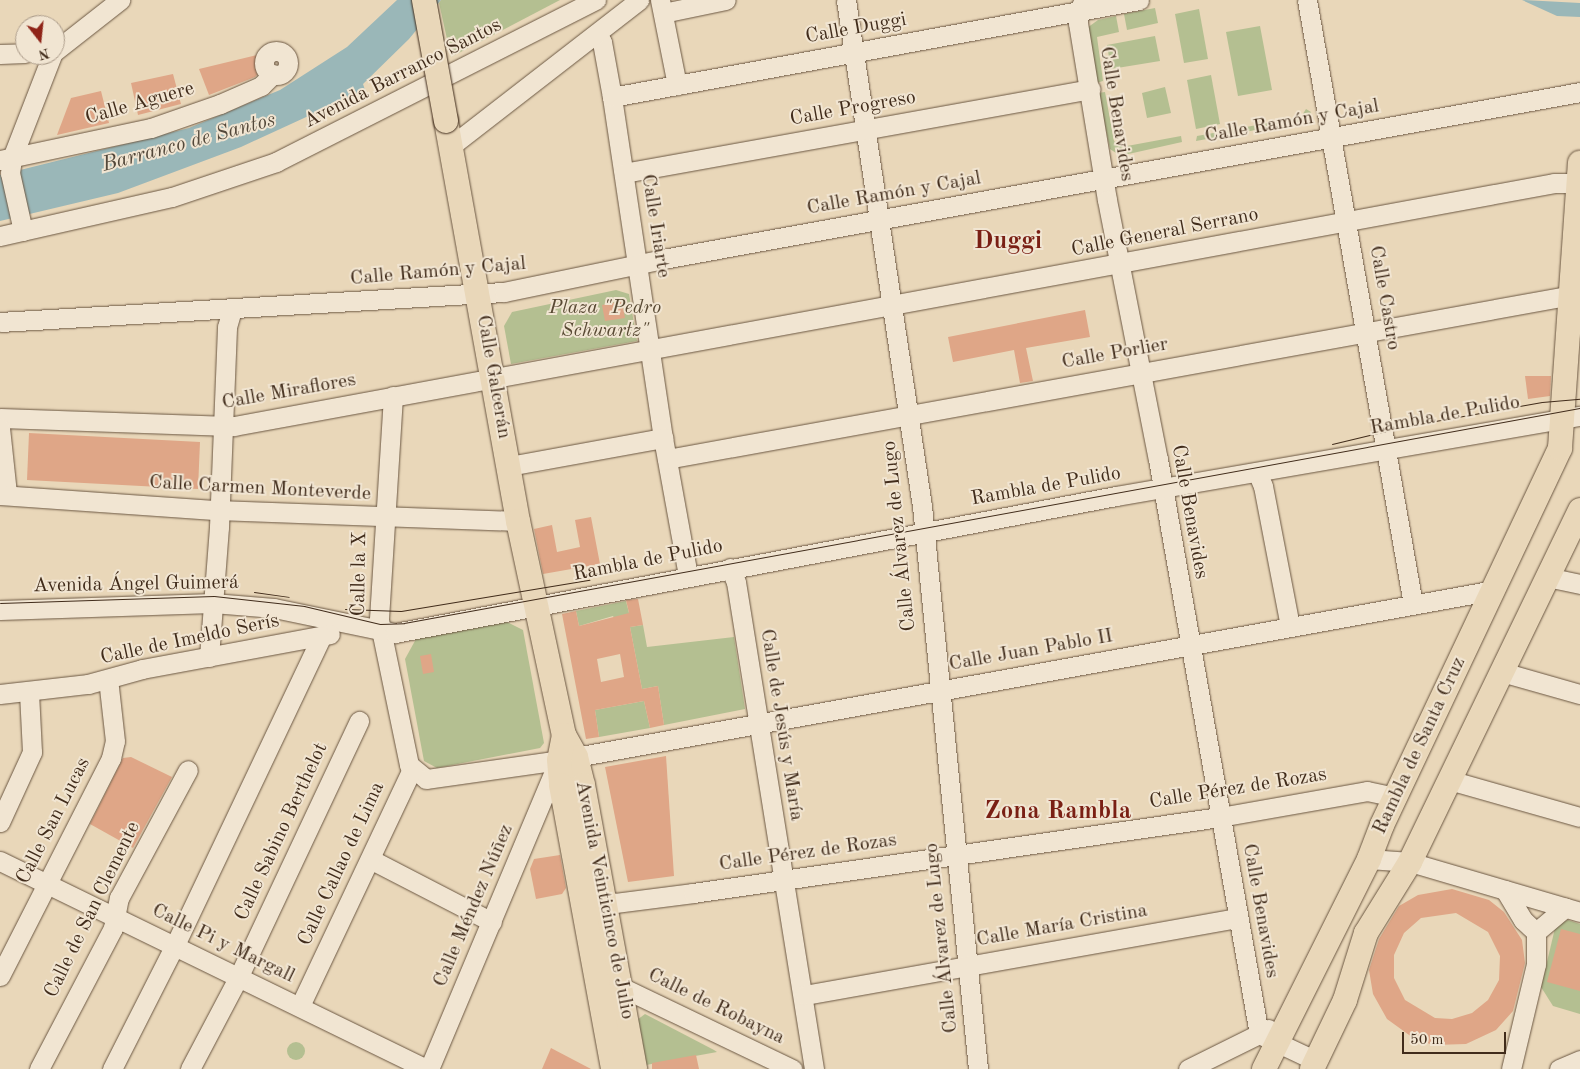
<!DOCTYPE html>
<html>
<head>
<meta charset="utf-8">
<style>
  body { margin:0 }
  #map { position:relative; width:1580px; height:1069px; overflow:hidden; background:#e9d7b9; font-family:"Old Standard TT",serif }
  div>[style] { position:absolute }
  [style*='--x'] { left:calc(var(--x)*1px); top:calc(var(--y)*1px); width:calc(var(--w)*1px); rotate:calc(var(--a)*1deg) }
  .green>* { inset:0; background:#b4bf91 }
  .round { border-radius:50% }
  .water>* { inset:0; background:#9ab7b8 }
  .building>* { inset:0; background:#dfa687 }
  .roads { filter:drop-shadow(0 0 1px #6b5742) drop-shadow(0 0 1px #6b5742) }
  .minor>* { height:19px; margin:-9.5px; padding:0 9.5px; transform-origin:9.5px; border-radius:9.5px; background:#f1e5d2 }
  .minor>.ring { margin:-9.5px; padding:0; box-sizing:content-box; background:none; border:19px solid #f1e5d2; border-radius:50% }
  .major>* { height:24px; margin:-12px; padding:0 12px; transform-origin:12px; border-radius:12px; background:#e9d7b9 }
  .tram>* { height:1px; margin:-0.5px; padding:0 0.5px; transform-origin:0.5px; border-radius:0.5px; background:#412c1b }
  .bridges { filter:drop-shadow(0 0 1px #412c1b) drop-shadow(0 0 1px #412c1b) }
  .major-bridge>* { height:24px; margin:-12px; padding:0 12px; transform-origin:12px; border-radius:12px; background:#e9d7b9 }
  span { translate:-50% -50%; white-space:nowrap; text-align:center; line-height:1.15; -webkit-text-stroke:4px #f1e5d2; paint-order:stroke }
  .street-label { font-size:20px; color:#412c1b }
  .park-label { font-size:20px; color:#584933; font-style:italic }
  .water-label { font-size:21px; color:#53483a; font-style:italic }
  .district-label { font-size:25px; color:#7a1f14; font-weight:700 }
  .north { position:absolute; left:15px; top:15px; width:50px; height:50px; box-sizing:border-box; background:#f1e5d2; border:1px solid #ab9b89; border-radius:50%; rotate:164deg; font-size:14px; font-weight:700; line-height:20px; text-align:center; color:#412c1b }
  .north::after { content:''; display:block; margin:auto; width:18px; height:22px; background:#8f2418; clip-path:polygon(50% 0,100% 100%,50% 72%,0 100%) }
  .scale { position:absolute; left:1402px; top:1032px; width:104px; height:22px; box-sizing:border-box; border:2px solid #412c1b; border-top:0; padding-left:6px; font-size:15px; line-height:18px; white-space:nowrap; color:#412c1b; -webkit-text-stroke:4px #f1e5d2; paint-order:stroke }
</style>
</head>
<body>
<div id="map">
  <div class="green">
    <i style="clip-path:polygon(441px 0,560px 0,451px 57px,439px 3px)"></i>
    <i style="clip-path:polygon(1155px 8px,1158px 23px,1127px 30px,1124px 14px)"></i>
    <i style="clip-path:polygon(1199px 9px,1208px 59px,1184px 63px,1175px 14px)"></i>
    <i style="clip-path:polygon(1116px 16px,1119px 32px,1097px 37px,1103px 81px,1096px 83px,1087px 28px,1098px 20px)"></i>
    <i style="clip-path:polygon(1260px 26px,1272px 90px,1238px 96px,1226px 32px)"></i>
    <i style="clip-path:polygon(1155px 36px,1160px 61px,1111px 69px,1107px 45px)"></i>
    <i style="clip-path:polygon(1211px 75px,1220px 124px,1196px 129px,1187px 80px)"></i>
    <i style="clip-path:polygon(1165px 87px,1171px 113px,1147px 118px,1142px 93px)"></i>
    <i style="clip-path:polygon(1105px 92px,1114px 141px,1123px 146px,1119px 155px,1110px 149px,1098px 93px)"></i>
    <i style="clip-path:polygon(1306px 109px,1311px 112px,1305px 121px,1196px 141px,1197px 136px,1301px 117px)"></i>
    <i style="clip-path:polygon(1181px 136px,1182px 142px,1124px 155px,1127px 146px)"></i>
    <i style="clip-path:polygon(616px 290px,629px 294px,637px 341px,511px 364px,504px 326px,512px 312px)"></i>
    <i style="clip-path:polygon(626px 601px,630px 617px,615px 620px,613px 616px,579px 626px,576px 611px)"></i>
    <i style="clip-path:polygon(507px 622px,523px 630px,544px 743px,540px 748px,437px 768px,424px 761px,405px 659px,416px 639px)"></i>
    <i style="clip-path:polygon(643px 625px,647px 647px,734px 637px,745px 709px,664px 725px,658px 686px,642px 689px,630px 627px)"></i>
    <i style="clip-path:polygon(644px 701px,650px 728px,599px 737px,595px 710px)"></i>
    <i style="clip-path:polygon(1568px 920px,1580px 924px,1580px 1014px,1553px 1006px,1541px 987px,1556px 924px)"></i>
    <i style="clip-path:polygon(645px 1014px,714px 1050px,717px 1052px,646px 1065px,637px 1020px)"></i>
    <i class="round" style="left:287px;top:1042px;width:18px;height:18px"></i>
  </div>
  <div class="water">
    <i style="clip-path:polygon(397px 0,441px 0,409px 39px,363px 84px,365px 90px,241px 147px,118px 193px,0 221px,0 175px,189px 128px,280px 90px,347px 47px)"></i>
    <i style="clip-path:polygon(1522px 0,1580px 3px,1580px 17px,1557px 16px)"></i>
  </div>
  <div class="building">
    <i style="clip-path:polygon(257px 55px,261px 70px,255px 77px,209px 95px,199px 69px)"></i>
    <i style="clip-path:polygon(173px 74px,181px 104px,138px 115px,131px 83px)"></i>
    <i style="clip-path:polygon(101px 91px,109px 123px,57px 135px,71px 98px)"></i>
    <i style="clip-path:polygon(622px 301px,625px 318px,605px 321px,602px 305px)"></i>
    <i style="clip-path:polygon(1085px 310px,1090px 337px,1026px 348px,1033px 381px,1020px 383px,1014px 350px,953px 362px,948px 337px)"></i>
    <i style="clip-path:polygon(1525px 376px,1551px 376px,1550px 396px,1528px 399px)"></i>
    <i style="clip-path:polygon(29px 433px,200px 442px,198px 489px,27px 480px)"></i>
    <i style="clip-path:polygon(591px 517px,600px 564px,543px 574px,534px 529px,552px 525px,557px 552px,580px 547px,575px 520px)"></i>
    <i style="clip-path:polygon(evenodd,638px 599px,643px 625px,630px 627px,642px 689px,658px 686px,664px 725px,650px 728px,644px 701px,595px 710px,599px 737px,586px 739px,562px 614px,576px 611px,579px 626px,629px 613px,626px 600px,638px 599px,620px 654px,624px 677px,601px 682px,597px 659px,620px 654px)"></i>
    <i style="clip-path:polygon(431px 654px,434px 672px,423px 674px,420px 656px)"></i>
    <i style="clip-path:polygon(666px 756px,674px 876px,628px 882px,605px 767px)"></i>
    <i style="clip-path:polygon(131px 757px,172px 777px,133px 848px,90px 824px,123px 758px)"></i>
    <i style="clip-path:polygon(560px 855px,566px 888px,562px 894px,536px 899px,530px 869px,534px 859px)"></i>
    <i style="clip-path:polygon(evenodd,1452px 889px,1489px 900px,1504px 912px,1522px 940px,1525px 963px,1513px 1011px,1496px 1030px,1466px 1044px,1434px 1045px,1416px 1040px,1387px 1019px,1373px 994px,1369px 970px,1379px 939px,1399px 906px,1418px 895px,1452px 889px,1456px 913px,1488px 932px,1500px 956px,1499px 980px,1488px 1000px,1472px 1013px,1452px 1019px,1435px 1018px,1405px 1000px,1394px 978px,1394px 955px,1404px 933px,1421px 918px,1456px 913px)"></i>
    <i style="clip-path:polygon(1561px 929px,1580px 934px,1580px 991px,1547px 982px)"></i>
    <i style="clip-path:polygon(551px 1048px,591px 1069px,542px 1069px)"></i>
    <i style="clip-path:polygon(696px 1055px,699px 1069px,652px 1069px,652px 1063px)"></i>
  </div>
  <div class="roads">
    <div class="minor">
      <i style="--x:660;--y:0;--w:87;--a:78.7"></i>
      <i style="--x:846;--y:0;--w:512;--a:81.46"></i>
      <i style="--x:922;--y:506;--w:566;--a:84.32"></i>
      <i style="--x:1084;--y:0;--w:13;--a:117"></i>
      <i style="--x:1078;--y:12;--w:11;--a:90"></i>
      <i style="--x:1078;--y:23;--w:179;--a:80.7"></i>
      <i style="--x:1107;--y:200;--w:264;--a:78.9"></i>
      <i style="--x:1158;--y:459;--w:584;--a:80.04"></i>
      <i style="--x:1259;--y:1034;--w:63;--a:25.3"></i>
      <i style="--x:1307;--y:0;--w:613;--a:80.05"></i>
      <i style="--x:663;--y:13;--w:64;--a:-11.7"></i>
      <i style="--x:596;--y:34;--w:10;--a:53"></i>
      <i style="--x:602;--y:42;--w:56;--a:79.7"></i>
      <i style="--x:612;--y:97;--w:345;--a:81.5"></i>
      <i style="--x:663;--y:438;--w:140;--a:79.7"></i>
      <i style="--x:55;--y:51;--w:83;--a:-38.1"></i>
      <i class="ring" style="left:264px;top:51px;width:5px;height:5px"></i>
      <i style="--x:0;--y:54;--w:25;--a:-2"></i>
      <i style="--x:612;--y:97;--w:536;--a:-10.43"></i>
      <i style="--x:451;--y:146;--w:238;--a:-37.8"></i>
      <i style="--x:0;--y:160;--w:154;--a:-12"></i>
      <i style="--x:151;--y:128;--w:73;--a:-19.2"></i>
      <i style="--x:220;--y:104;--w:45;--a:-23.7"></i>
      <i style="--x:261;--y:86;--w:17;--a:-45"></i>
      <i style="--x:624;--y:173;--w:474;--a:-10.2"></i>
      <i style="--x:23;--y:231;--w:59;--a:-102.6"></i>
      <i style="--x:10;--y:173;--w:15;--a:-82"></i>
      <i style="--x:12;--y:158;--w:110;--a:-68.8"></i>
      <i style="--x:0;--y:236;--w:176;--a:-12.8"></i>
      <i style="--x:172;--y:197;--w:110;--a:-18.6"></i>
      <i style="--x:276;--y:162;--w:359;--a:-26.9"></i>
      <i style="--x:0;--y:322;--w:505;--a:-3.41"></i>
      <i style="--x:504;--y:292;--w:162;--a:-11.7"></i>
      <i style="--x:663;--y:259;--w:932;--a:-10.32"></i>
      <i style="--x:393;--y:396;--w:224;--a:93.6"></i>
      <i style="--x:379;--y:620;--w:148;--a:78.3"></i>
      <i style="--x:409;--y:765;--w:22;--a:39"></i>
      <i style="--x:426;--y:779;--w:134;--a:-8.1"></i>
      <i style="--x:559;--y:760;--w:950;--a:-10.3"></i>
      <i style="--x:0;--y:418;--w:234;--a:2"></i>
      <i style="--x:234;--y:426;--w:1342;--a:-10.43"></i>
      <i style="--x:1554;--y:183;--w:25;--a:0"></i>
      <i style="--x:0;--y:428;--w:65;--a:83.9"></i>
      <i style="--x:667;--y:459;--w:920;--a:-10.27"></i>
      <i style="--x:509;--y:466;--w:157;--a:-10.3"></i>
      <i style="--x:1257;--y:472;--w:15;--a:67"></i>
      <i style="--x:1263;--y:486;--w:143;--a:79.1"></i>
      <i style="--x:0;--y:495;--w:218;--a:4"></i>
      <i style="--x:217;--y:510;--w:301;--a:2.1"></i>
      <i style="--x:730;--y:568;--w:15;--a:67"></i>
      <i style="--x:736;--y:582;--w:493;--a:80.9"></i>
      <i style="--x:1547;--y:577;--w:34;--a:12"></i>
      <i style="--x:0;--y:610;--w:213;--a:-1.9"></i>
      <i style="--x:213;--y:603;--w:61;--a:4.7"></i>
      <i style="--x:274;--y:608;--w:124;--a:11.7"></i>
      <i style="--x:395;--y:633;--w:734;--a:-10.76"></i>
      <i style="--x:1116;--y:496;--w:471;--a:-9.8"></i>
      <i style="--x:209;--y:657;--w:130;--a:-85.6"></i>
      <i style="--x:219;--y:527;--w:200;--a:-87.7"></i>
      <i style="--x:227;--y:327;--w:18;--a:-74"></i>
      <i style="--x:1502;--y:672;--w:81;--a:15.8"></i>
      <i style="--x:0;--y:694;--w:89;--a:-6.5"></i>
      <i style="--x:88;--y:684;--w:56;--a:-15.5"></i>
      <i style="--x:142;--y:669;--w:191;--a:-10.5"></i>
      <i style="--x:1449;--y:780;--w:136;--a:15.8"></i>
      <i style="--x:0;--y:822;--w:77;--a:-65.4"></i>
      <i style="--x:32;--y:752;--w:59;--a:-92.9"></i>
      <i style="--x:370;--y:859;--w:137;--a:27.3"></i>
      <i style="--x:1369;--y:859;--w:41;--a:4.2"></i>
      <i style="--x:1410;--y:862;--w:177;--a:16.4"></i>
      <i style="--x:0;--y:861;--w:475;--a:26"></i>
      <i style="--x:1505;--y:890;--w:35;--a:59"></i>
      <i style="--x:1523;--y:920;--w:18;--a:43"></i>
      <i style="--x:1536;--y:932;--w:38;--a:-40"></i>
      <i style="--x:591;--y:902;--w:24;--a:2"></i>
      <i style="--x:615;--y:903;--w:79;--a:-7.3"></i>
      <i style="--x:693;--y:893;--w:532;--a:-8.21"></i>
      <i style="--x:1220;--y:817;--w:149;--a:-10"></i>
      <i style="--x:1367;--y:791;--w:29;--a:12"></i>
      <i style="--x:0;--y:976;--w:245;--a:-63"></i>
      <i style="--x:111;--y:758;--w:17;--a:-77"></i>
      <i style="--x:115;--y:741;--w:62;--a:-96.4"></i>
      <i style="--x:621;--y:987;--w:190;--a:25.6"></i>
      <i style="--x:805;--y:995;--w:440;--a:-10.1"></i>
      <i style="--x:300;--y:1006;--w:262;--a:-64.7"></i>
      <i style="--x:39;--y:1069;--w:159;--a:-62.3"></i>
      <i style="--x:113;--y:928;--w:31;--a:-79"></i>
      <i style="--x:119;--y:898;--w:145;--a:-61.7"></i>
      <i style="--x:112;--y:1069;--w:139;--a:-63.1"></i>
      <i style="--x:175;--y:945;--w:342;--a:-64.6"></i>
      <i style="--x:190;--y:1069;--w:105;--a:-62.2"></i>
      <i style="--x:239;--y:976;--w:282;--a:-64.8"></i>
      <i style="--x:429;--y:1069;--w:333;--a:-67.2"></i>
      <i style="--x:1188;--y:1069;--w:90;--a:-26.3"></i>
      <i style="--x:1511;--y:1069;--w:108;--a:-76.6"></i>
      <i style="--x:1536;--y:964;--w:32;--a:-90"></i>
      <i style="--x:1559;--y:1069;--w:23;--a:-23"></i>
    </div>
    <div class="major">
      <i style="--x:446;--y:121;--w:406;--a:79.8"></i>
      <i style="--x:518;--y:521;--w:219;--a:77.9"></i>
      <i style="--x:564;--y:735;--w:25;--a:61"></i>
      <i style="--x:576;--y:757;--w:29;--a:76"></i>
      <i style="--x:583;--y:785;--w:289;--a:79.6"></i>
      <i style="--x:564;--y:735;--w:25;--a:101"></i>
      <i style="--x:559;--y:760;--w:25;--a:85"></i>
      <i style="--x:561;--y:785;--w:289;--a:79.6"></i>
      <i style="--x:1264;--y:1069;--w:235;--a:-63.4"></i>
      <i style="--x:1369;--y:859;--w:36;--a:-69"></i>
      <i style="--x:1382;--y:825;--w:417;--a:-64.7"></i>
      <i style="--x:1560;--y:448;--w:286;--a:-86"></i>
      <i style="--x:1312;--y:1069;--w:76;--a:-64.4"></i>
      <i style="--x:1345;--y:1000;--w:70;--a:-72.6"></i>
      <i style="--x:1366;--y:933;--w:84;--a:-58.2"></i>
      <i style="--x:1410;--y:862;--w:391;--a:-64.2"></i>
    </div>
  </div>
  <div class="tram">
    <i style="--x:1332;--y:444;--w:77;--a:-13.5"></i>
    <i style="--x:1407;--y:426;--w:137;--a:-10.1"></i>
    <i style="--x:1542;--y:402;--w:38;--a:-5"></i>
    <i style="--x:254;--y:592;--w:35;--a:8"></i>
    <i style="--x:0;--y:603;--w:214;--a:-1.9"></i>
    <i style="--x:214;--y:596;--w:91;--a:6.3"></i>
    <i style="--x:304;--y:606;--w:78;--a:13.3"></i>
    <i style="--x:380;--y:624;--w:24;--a:-2"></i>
    <i style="--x:404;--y:623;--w:1195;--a:-10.36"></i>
    <i style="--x:345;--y:609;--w:56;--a:2"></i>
    <i style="--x:401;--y:611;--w:191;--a:-9.4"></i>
  </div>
  <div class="bridges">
    <div class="major-bridge">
      <i style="--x:424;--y:0;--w:123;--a:79.7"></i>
    </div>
  </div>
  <div class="street-label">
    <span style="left:856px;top:29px;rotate:-10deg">Calle Duggi</span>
    <span style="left:403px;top:74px;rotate:-27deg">Avenida Barranco Santos</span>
    <span style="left:140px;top:104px;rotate:-16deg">Calle Aguere</span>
    <span style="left:853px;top:109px;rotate:-10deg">Calle Progreso</span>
    <span style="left:1116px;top:114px;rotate:81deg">Calle Benavides</span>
    <span style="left:1292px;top:122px;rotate:-10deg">Calle Ramón y Cajal</span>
    <span style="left:894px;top:194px;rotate:-10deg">Calle Ramón y Cajal</span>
    <span style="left:655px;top:226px;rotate:81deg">Calle Iriarte</span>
    <span style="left:1165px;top:233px;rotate:-11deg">Calle General Serrano</span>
    <span style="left:438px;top:272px;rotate:-5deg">Calle Ramón y Cajal</span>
    <span style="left:1384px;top:298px;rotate:80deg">Calle Castro</span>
    <span style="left:1115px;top:354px;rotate:-10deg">Calle Porlier</span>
    <span style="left:493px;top:377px;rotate:80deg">Calle Galcerán</span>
    <span style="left:289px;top:392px;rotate:-10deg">Calle Miraflores</span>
    <span style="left:1445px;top:416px;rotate:-10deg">Rambla de Pulido</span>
    <span style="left:1046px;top:487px;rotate:-10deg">Rambla de Pulido</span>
    <span style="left:260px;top:489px;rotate:3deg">Calle Carmen Monteverde</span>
    <span style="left:1189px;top:512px;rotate:80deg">Calle Benavides</span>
    <span style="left:900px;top:536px;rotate:-96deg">Calle Álvarez de Lugo</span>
    <span style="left:648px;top:561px;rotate:-11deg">Rambla de Pulido</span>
    <span style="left:360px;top:574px;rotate:-89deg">Calle la X</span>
    <span style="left:136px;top:585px;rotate:-1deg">Avenida Ángel Guimerá</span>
    <span style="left:190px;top:640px;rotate:-12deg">Calle de Imeldo Serís</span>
    <span style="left:1031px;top:651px;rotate:-10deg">Calle Juan Pablo II</span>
    <span style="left:781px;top:725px;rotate:81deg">Calle de Jesús y María</span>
    <span style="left:1420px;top:746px;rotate:-65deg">Rambla de Santa Cruz</span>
    <span style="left:1238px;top:789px;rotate:-9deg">Calle Pérez de Rozas</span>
    <span style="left:54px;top:821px;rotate:-63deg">Calle San Lucas</span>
    <span style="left:282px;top:832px;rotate:-65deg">Calle Sabino Berthelot</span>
    <span style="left:808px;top:853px;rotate:-8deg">Calle Pérez de Rozas</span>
    <span style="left:342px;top:864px;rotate:-65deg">Calle Callao de Lima</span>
    <span style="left:604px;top:900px;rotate:79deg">Avenida Veinticinco de Julio</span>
    <span style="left:474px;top:906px;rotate:-67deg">Calle Méndez Núñez</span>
    <span style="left:93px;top:910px;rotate:-64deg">Calle de San Clemente</span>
    <span style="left:1260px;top:911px;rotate:80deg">Calle Benavides</span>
    <span style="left:1062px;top:926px;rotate:-10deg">Calle María Cristina</span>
    <span style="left:942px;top:938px;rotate:-96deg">Calle Álvarez de Lugo</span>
    <span style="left:223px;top:944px;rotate:26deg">Calle Pi y Margall</span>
    <span style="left:716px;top:1007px;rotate:26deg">Calle de Robayna</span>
  </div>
  <div class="park-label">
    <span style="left:605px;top:320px">Plaza "Pedro<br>Schwartz"</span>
  </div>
  <div class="water-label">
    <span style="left:189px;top:143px;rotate:-15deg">Barranco de Santos</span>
  </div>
  <div class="district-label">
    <span style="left:1008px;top:242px">Duggi</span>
    <span style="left:1058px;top:812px">Zona Rambla</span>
  </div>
  <div class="north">N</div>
  <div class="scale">50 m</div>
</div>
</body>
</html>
